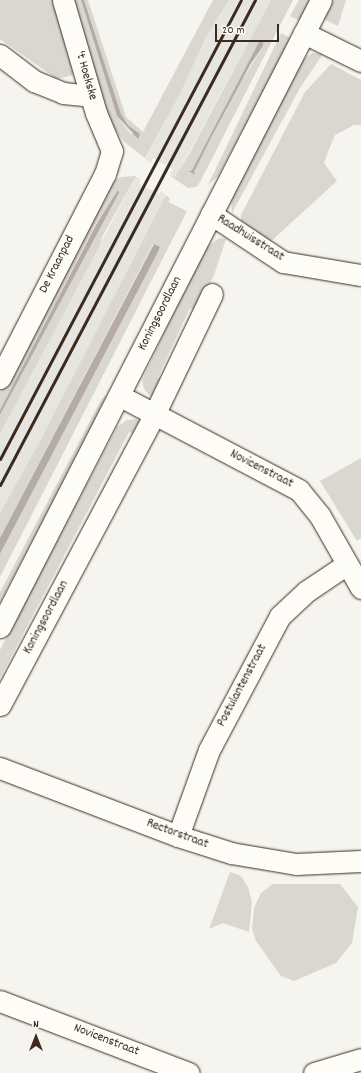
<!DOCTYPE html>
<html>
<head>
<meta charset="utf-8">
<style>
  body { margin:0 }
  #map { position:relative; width:361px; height:1073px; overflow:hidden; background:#f5f4ee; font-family:Dekko,sans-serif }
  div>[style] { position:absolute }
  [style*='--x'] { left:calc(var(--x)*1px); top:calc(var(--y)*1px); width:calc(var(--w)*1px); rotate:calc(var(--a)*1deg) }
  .built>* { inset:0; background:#e7e5df }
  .green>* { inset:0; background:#dad6d0 }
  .water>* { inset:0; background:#b4aca4 }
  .roads { filter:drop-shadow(0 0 1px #3b2a1e) drop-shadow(0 0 1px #3b2a1e) }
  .minor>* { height:21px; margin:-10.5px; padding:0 10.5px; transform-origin:10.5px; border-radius:10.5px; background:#fdfcf7 }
  .rail>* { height:3px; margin:-1.5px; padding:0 1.5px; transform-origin:1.5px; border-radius:1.5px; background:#3b2a1e }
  span { translate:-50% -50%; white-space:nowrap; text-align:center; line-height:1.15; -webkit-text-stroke:3px #fdfcf7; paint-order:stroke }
  .street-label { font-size:13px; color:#3b2a1e }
  .north { position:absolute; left:16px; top:1017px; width:40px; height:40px; -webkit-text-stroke:3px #fdfcf7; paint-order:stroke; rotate:0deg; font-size:11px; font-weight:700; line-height:16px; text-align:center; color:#3b2a1e }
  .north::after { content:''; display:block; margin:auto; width:14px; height:18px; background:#3b2a1e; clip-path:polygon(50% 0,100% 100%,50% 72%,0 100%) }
  .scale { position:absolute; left:215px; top:24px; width:64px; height:18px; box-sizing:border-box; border:2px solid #3b2a1e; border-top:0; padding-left:5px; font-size:12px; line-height:14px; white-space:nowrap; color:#3b2a1e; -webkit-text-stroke:3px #fdfcf7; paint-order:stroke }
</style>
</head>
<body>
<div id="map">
  <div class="built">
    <i style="clip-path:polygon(229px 0,271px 0,175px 178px,170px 174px,173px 169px,153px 158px,151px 163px,145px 159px,181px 92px,205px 39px)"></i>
    <i style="clip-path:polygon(136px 176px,141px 180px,139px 184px,159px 194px,161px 191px,166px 195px,41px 439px,0 513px,0 434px)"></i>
  </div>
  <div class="green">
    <i style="clip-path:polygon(0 0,55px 0,74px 64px,73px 75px,57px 79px,0 39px)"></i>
    <i style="clip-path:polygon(71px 0,81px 0,117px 116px,131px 134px,140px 134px,128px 125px,121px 114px,84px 0,88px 0,126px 117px,143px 132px,213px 0,229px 0,205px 39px,181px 92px,145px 158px,123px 141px,108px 119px)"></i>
    <i style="clip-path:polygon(evenodd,271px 0,293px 0,200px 182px,196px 187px,188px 188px,169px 175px,175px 177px,188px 156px,271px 0,263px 41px,263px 46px,239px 85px,193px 173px,190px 169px,192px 170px,263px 41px)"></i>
    <i style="clip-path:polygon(299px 0,310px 0,300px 21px,290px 16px)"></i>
    <i style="clip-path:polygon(334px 0,346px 0,338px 26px,324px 19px)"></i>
    <i style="clip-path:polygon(281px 33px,291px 38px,218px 176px,208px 185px)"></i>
    <i style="clip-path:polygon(312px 53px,323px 54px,300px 88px,232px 213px,231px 198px,303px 60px)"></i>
    <i style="clip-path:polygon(331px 64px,361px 80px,361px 125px,354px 125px,335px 135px,329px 149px,324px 163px,337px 181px,269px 243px,241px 221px,241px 215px,305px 92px)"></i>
    <i style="clip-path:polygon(136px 176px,102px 237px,100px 245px,0 434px,0 415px,119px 193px,96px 224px,0 410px,0 392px,85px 223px,110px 183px,121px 177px)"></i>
    <i style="clip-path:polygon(166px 195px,170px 199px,168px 202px,187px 211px,0 577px,0 554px,156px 256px,153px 244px,0 538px,0 513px,41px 439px)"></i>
    <i style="clip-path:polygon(219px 238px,226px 239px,214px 275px,196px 311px,190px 308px,158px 377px,163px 380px,154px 395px,150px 396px,144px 389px,142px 380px,204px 249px)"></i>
    <i style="clip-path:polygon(107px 395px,52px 503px,0 602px,0 592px,101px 400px)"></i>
    <i style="clip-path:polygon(136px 419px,140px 422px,135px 434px,129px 432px,0 678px,0 650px,117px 427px,127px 420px)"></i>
    <i style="clip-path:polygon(361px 458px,361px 538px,357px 541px,320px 481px)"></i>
    <i style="clip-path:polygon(230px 872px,241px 876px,248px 887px,252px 902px,249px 932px,223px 923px,209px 929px)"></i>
    <i style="clip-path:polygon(273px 884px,340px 884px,358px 907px,352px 943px,336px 963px,294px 981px,281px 976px,256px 941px,252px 929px,254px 908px,261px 893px)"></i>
  </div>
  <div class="water">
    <i style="clip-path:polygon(81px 0,84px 0,121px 114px,128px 125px,140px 134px,138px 139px,117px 116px)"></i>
    <i style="clip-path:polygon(263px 41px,263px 46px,250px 65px,211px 138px,194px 172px,195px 175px,189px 171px,192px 170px,259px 42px)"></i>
    <i style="clip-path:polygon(118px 190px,119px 193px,0 415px,0 410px,96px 225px)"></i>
    <i style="clip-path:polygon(154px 244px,160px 247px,156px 256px,0 554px,0 538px)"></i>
  </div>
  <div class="roads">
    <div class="minor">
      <i style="--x:304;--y:33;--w:64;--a:26.2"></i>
      <i style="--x:0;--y:55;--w:43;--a:37.4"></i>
      <i style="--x:34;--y:81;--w:31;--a:22"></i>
      <i style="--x:63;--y:93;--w:28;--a:6"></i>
      <i style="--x:211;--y:214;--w:87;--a:33.7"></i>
      <i style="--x:283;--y:262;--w:79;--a:9.5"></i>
      <i style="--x:0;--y:378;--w:229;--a:-62.8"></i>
      <i style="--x:105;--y:174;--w:24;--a:-73"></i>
      <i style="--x:112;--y:151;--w:41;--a:-112.8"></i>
      <i style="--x:96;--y:113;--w:118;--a:-106.3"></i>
      <i style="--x:120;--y:396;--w:202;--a:27.7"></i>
      <i style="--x:299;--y:490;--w:33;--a:51"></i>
      <i style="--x:320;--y:516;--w:83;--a:60.3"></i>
      <i style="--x:0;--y:627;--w:704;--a:-62.89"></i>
      <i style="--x:0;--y:705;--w:328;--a:-62"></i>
      <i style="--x:154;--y:415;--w:134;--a:-64.4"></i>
      <i style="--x:0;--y:768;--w:191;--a:20.9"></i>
      <i style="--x:178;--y:836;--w:56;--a:17.8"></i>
      <i style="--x:231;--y:853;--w:66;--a:9.6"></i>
      <i style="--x:296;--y:864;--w:65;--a:-2.6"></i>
      <i style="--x:178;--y:836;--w:91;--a:-70.2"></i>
      <i style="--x:209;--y:750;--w:152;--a:-62.1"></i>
      <i style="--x:280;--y:616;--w:37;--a:-43"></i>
      <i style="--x:307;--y:591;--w:48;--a:-34"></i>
      <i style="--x:0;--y:1001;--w:202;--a:20.9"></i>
      <i style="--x:314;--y:1073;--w:49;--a:-16.6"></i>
    </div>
  </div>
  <div class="rail">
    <i style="--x:0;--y:459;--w:518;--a:-62.3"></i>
    <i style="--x:0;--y:485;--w:548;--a:-62.27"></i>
  </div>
  <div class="street-label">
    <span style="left:85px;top:76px;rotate:74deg">'t Hoekske</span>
    <span style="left:250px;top:239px;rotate:32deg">Raadhuisstraat</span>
    <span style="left:58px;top:265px;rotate:-63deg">De Kraanpad</span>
    <span style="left:161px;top:314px;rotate:-63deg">Koningsoordlaan</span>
    <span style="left:261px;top:470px;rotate:27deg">Novicenstraat</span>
    <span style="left:47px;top:618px;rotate:-62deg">Koningsoordlaan</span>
    <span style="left:243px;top:686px;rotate:-62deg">Postulantenstraat</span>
    <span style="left:177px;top:835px;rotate:20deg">Rectorstraat</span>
    <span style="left:106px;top:1041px;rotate:21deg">Novicenstraat</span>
  </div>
  <div class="north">N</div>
  <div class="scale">20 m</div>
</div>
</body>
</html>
